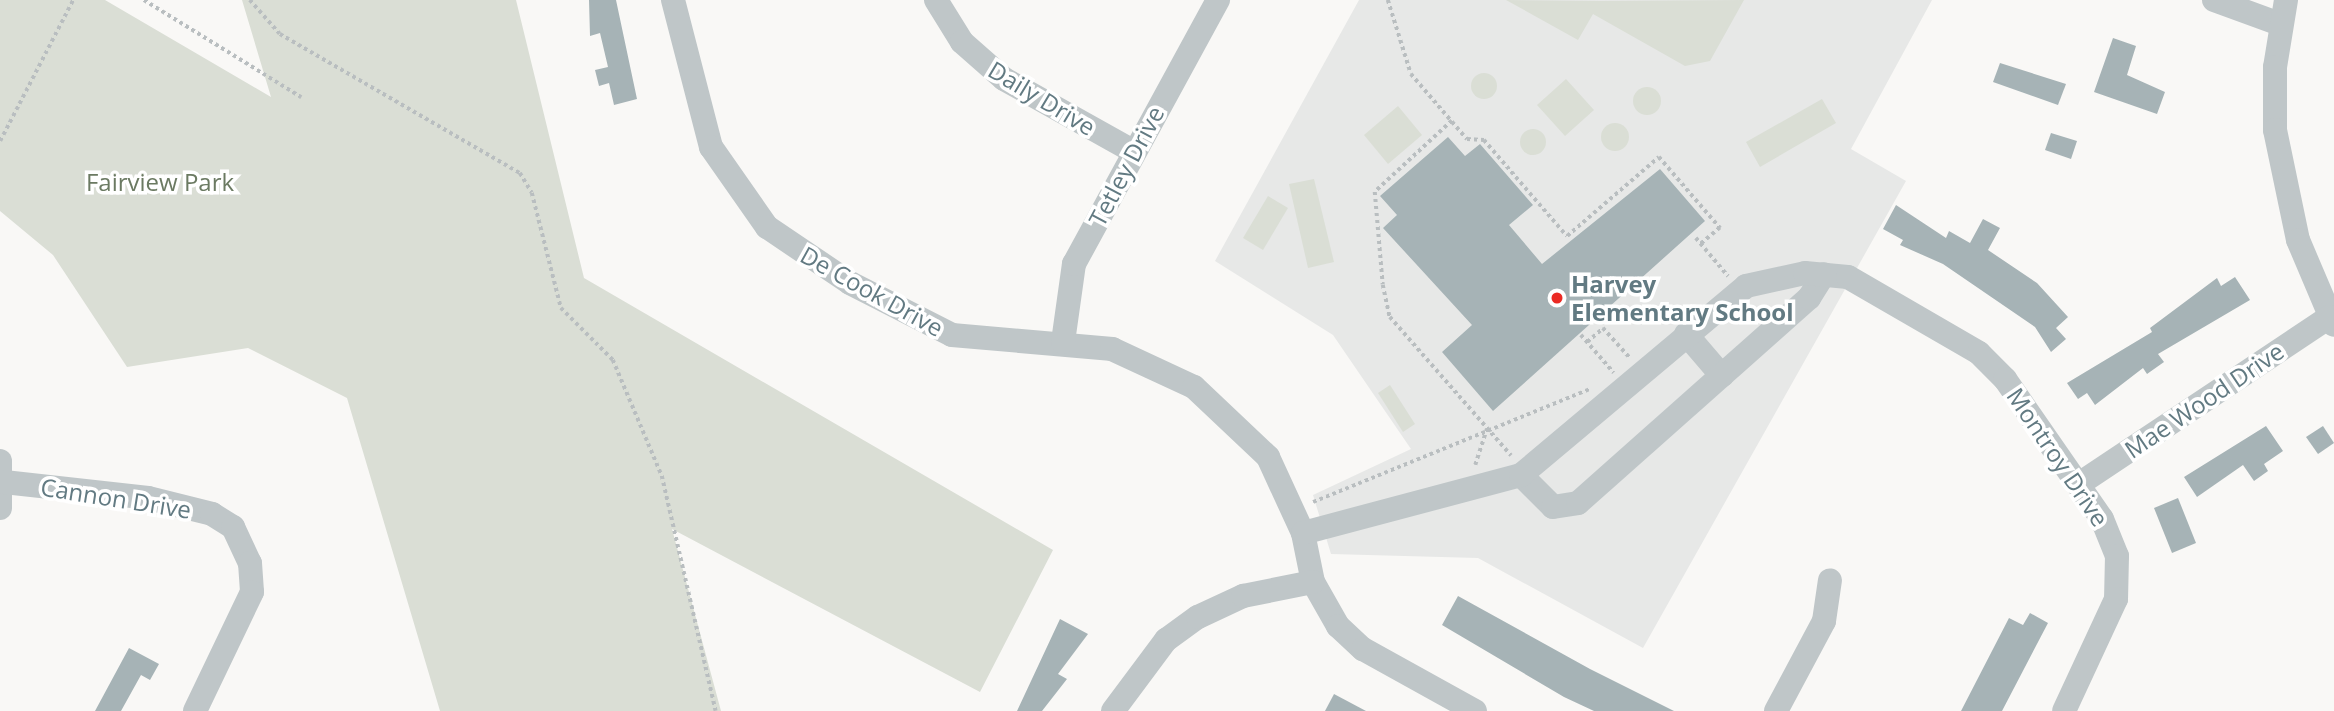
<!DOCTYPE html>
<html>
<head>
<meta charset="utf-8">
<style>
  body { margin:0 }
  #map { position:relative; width:2334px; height:711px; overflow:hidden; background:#f9f8f6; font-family:"Open Sans",sans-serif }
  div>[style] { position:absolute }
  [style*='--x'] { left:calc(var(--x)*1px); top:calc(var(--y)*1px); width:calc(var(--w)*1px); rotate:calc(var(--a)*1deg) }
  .built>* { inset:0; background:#e7e8e7 }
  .green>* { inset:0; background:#daded5 }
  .round { border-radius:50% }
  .building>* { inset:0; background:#a6b3b6 }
  .path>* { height:3.5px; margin-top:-1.75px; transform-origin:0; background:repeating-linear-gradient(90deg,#b9bec0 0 3.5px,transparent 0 7px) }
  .minor>* { height:24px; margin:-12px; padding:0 12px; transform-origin:12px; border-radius:12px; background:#bfc6c8 }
  .dots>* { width:19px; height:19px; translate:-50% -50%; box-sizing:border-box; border:4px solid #fff; border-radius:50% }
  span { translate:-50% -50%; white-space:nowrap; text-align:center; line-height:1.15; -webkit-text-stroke:7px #fff; paint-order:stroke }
  .street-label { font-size:24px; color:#627a82 }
  .park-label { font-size:24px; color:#6b7a62 }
  .poi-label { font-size:24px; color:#627a82; font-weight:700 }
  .left { translate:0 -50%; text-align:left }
</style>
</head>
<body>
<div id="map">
  <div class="built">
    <i style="clip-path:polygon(1359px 0,1932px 0,1851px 149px,1906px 181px,1643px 648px,1478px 558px,1331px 554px,1313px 495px,1411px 449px,1333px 335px,1215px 261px)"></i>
  </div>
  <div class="green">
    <i style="clip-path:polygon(0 0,105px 0,271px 97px,242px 0,516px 0,584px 278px,1053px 550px,980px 692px,672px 529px,721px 711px,440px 711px,347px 398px,248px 348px,127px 367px,53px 255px,0 211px)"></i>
    <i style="clip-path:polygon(1506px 0,1601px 1px,1744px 0,1710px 61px,1685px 66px,1593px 14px,1578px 40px)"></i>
    <i class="round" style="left:1471px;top:73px;width:26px;height:26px"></i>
    <i style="clip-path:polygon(1566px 79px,1594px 110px,1565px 136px,1537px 105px)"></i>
    <i class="round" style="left:1633px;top:87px;width:28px;height:28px"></i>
    <i style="clip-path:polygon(1822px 99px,1836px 123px,1760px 167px,1746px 142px)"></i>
    <i style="clip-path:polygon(1398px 106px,1422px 135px,1388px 164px,1364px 135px)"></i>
    <i class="round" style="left:1601px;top:123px;width:28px;height:28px"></i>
    <i class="round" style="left:1520px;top:129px;width:26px;height:26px"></i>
    <i style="clip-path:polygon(1314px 179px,1334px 262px,1308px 268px,1289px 184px)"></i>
    <i style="clip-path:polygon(1268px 196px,1288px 208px,1263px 250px,1243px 238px)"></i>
    <i style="clip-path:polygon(1390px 385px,1415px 424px,1403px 432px,1378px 393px)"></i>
  </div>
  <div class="building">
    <i style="clip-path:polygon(589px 0,616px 0,637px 99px,614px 105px,609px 83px,599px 86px,595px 70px,608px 67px,600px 33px,590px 36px)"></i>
    <i style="clip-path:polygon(2113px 38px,2136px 46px,2127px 75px,2165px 92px,2157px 114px,2094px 92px)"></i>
    <i style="clip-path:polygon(2000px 63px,2066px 84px,2058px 105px,1993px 82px)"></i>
    <i style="clip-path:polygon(2051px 133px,2077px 141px,2071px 159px,2045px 150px)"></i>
    <i style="clip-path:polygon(1448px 137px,1465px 156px,1480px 144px,1533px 205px,1509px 225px,1542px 264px,1660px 169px,1705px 221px,1493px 411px,1442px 352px,1472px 325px,1383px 228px,1397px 215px,1380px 196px)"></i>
    <i style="clip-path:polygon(1896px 205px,1946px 238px,1949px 231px,1970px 243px,1983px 219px,2000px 228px,1988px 250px,2037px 283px,2068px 317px,2056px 328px,2066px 339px,2051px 352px,2035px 327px,1943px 264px,1900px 245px,1903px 240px,1883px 229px)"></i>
    <i style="clip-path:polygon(2235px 277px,2250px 300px,2158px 354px,2164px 362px,2147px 374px,2143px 368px,2095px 405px,2087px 393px,2078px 399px,2067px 383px,2152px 332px,2150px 328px,2217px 278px,2221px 286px)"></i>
    <i style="clip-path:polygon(2266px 426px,2283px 451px,2264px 464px,2268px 471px,2254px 481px,2243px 465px,2197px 497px,2184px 477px)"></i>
    <i style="clip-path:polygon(2323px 426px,2334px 443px,2318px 454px,2306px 437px)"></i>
    <i style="clip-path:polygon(2178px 498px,2196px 543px,2172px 553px,2154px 508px)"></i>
    <i style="clip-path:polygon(1458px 596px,1590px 669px,1674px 711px,1594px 711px,1564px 697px,1442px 625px)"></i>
    <i style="clip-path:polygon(2030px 613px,2048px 623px,2002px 711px,1961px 711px,2009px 618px,2023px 625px)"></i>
    <i style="clip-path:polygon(1060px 619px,1088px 634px,1058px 674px,1067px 679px,1042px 711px,1017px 711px)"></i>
    <i style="clip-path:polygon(129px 648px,159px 664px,150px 680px,141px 675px,121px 711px,95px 711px)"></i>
    <i style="clip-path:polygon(1334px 694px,1366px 711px,1325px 711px)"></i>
  </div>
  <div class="path">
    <i style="--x:144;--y:0;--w:185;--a:31.7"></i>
    <i style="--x:250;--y:0;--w:45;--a:48.6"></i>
    <i style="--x:280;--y:34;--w:277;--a:30.1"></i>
    <i style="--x:520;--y:173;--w:23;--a:59"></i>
    <i style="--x:532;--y:193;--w:119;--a:75.8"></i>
    <i style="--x:561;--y:308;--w:74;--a:45"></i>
    <i style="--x:613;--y:360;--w:126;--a:67.1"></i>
    <i style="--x:662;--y:476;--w:241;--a:77.1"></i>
    <i style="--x:1388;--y:0;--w:77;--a:72.7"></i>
    <i style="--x:1411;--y:74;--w:86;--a:49.3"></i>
    <i style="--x:1467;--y:139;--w:17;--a:3"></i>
    <i style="--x:1484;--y:140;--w:127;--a:49.2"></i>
    <i style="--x:1567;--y:236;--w:121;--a:-40.7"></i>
    <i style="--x:1659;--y:157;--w:94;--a:49.3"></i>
    <i style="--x:1720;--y:228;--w:25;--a:140"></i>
    <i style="--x:1452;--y:121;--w:105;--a:137.3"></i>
    <i style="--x:1375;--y:192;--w:93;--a:85.1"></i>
    <i style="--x:1383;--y:285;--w:33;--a:78"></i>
    <i style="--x:1390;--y:317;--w:184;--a:48.8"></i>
    <i style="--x:0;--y:141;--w:159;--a:-62.6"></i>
    <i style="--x:1696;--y:238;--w:50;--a:49.9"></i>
    <i style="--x:1581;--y:335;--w:50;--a:49"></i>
    <i style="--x:1587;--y:342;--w:21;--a:-41"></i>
    <i style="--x:1603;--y:328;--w:39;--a:48"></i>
    <i style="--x:1475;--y:465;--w:38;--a:-72"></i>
    <i style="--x:1313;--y:502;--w:299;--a:-22.2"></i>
  </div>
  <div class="minor">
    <i style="--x:673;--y:0;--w:152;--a:75.5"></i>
    <i style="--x:711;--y:147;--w:98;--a:55"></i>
    <i style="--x:767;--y:227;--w:100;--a:34"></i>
    <i style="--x:850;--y:283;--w:114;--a:27"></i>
    <i style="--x:952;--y:335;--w:161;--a:5"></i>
    <i style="--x:1112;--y:349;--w:90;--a:24.9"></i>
    <i style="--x:1194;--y:387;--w:102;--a:43.4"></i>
    <i style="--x:1268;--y:457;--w:84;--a:65.3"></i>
    <i style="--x:1303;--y:533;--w:50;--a:78.5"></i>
    <i style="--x:1313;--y:582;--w:51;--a:60.4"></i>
    <i style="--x:1338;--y:626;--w:34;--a:43"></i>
    <i style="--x:1363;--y:649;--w:128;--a:29"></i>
    <i style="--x:936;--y:0;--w:49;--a:58.2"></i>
    <i style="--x:962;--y:42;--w:56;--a:41.4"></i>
    <i style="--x:1004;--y:79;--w:148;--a:29.2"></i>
    <i style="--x:2214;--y:0;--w:70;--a:20"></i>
    <i style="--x:2286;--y:0;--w:68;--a:99.3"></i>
    <i style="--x:2275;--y:67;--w:63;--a:90"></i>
    <i style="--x:2275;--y:130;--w:112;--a:78.2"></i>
    <i style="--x:2298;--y:240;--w:92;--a:67"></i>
    <i style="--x:1686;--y:334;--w:55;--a:49.4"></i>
    <i style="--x:1063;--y:342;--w:79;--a:-82"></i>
    <i style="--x:1074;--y:264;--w:301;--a:-61.4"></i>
    <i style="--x:0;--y:461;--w:47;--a:90"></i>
    <i style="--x:1521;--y:475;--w:45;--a:45"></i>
    <i style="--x:1553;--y:507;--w:25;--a:-9"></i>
    <i style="--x:1578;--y:503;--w:309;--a:-41.6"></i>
    <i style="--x:1809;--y:298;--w:28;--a:-58"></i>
    <i style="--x:4;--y:482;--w:145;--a:6.3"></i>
    <i style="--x:148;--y:498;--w:66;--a:14"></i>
    <i style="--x:212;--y:514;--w:25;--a:32"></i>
    <i style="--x:233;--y:527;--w:40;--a:65"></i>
    <i style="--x:250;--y:563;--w:29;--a:86"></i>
    <i style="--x:252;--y:592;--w:132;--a:115.6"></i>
    <i style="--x:2079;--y:484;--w:301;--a:-33.7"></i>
    <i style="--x:1303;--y:533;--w:226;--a:-14.9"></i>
    <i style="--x:1521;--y:475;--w:294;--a:-40"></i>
    <i style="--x:1746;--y:286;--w:60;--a:-12.4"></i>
    <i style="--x:1805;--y:273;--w:43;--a:5.3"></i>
    <i style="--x:1848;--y:277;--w:151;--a:30.1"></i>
    <i style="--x:1979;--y:353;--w:37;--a:45"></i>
    <i style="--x:2005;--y:379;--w:170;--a:55.3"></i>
    <i style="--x:2102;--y:519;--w:40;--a:68"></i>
    <i style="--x:2117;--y:556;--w:43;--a:91.3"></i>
    <i style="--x:2116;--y:599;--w:123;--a:114.9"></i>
    <i style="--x:1113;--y:711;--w:89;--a:-53.3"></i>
    <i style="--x:1166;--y:640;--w:39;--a:-36"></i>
    <i style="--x:1198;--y:617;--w:50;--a:-25"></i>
    <i style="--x:1243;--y:596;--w:71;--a:-11.3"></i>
    <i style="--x:1776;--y:711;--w:102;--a:-61.9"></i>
    <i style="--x:1824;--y:621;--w:41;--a:-81.7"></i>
  </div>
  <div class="dots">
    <i style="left:1557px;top:298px;background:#eb2a24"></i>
  </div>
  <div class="street-label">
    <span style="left:1042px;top:98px;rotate:31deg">Daily Drive</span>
    <span style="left:1126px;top:166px;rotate:-62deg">Tetley Drive</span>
    <span style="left:872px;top:291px;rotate:29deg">De Cook Drive</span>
    <span style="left:2204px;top:400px;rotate:-34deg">Mae Wood Drive</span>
    <span style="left:2058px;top:457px;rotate:56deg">Montroy Drive</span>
    <span style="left:116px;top:498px;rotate:9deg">Cannon Drive</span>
  </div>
  <div class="park-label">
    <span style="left:160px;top:182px">Fairview Park</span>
  </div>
  <div class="poi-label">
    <span class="left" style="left:1571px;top:298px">Harvey<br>Elementary School</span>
  </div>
</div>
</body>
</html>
